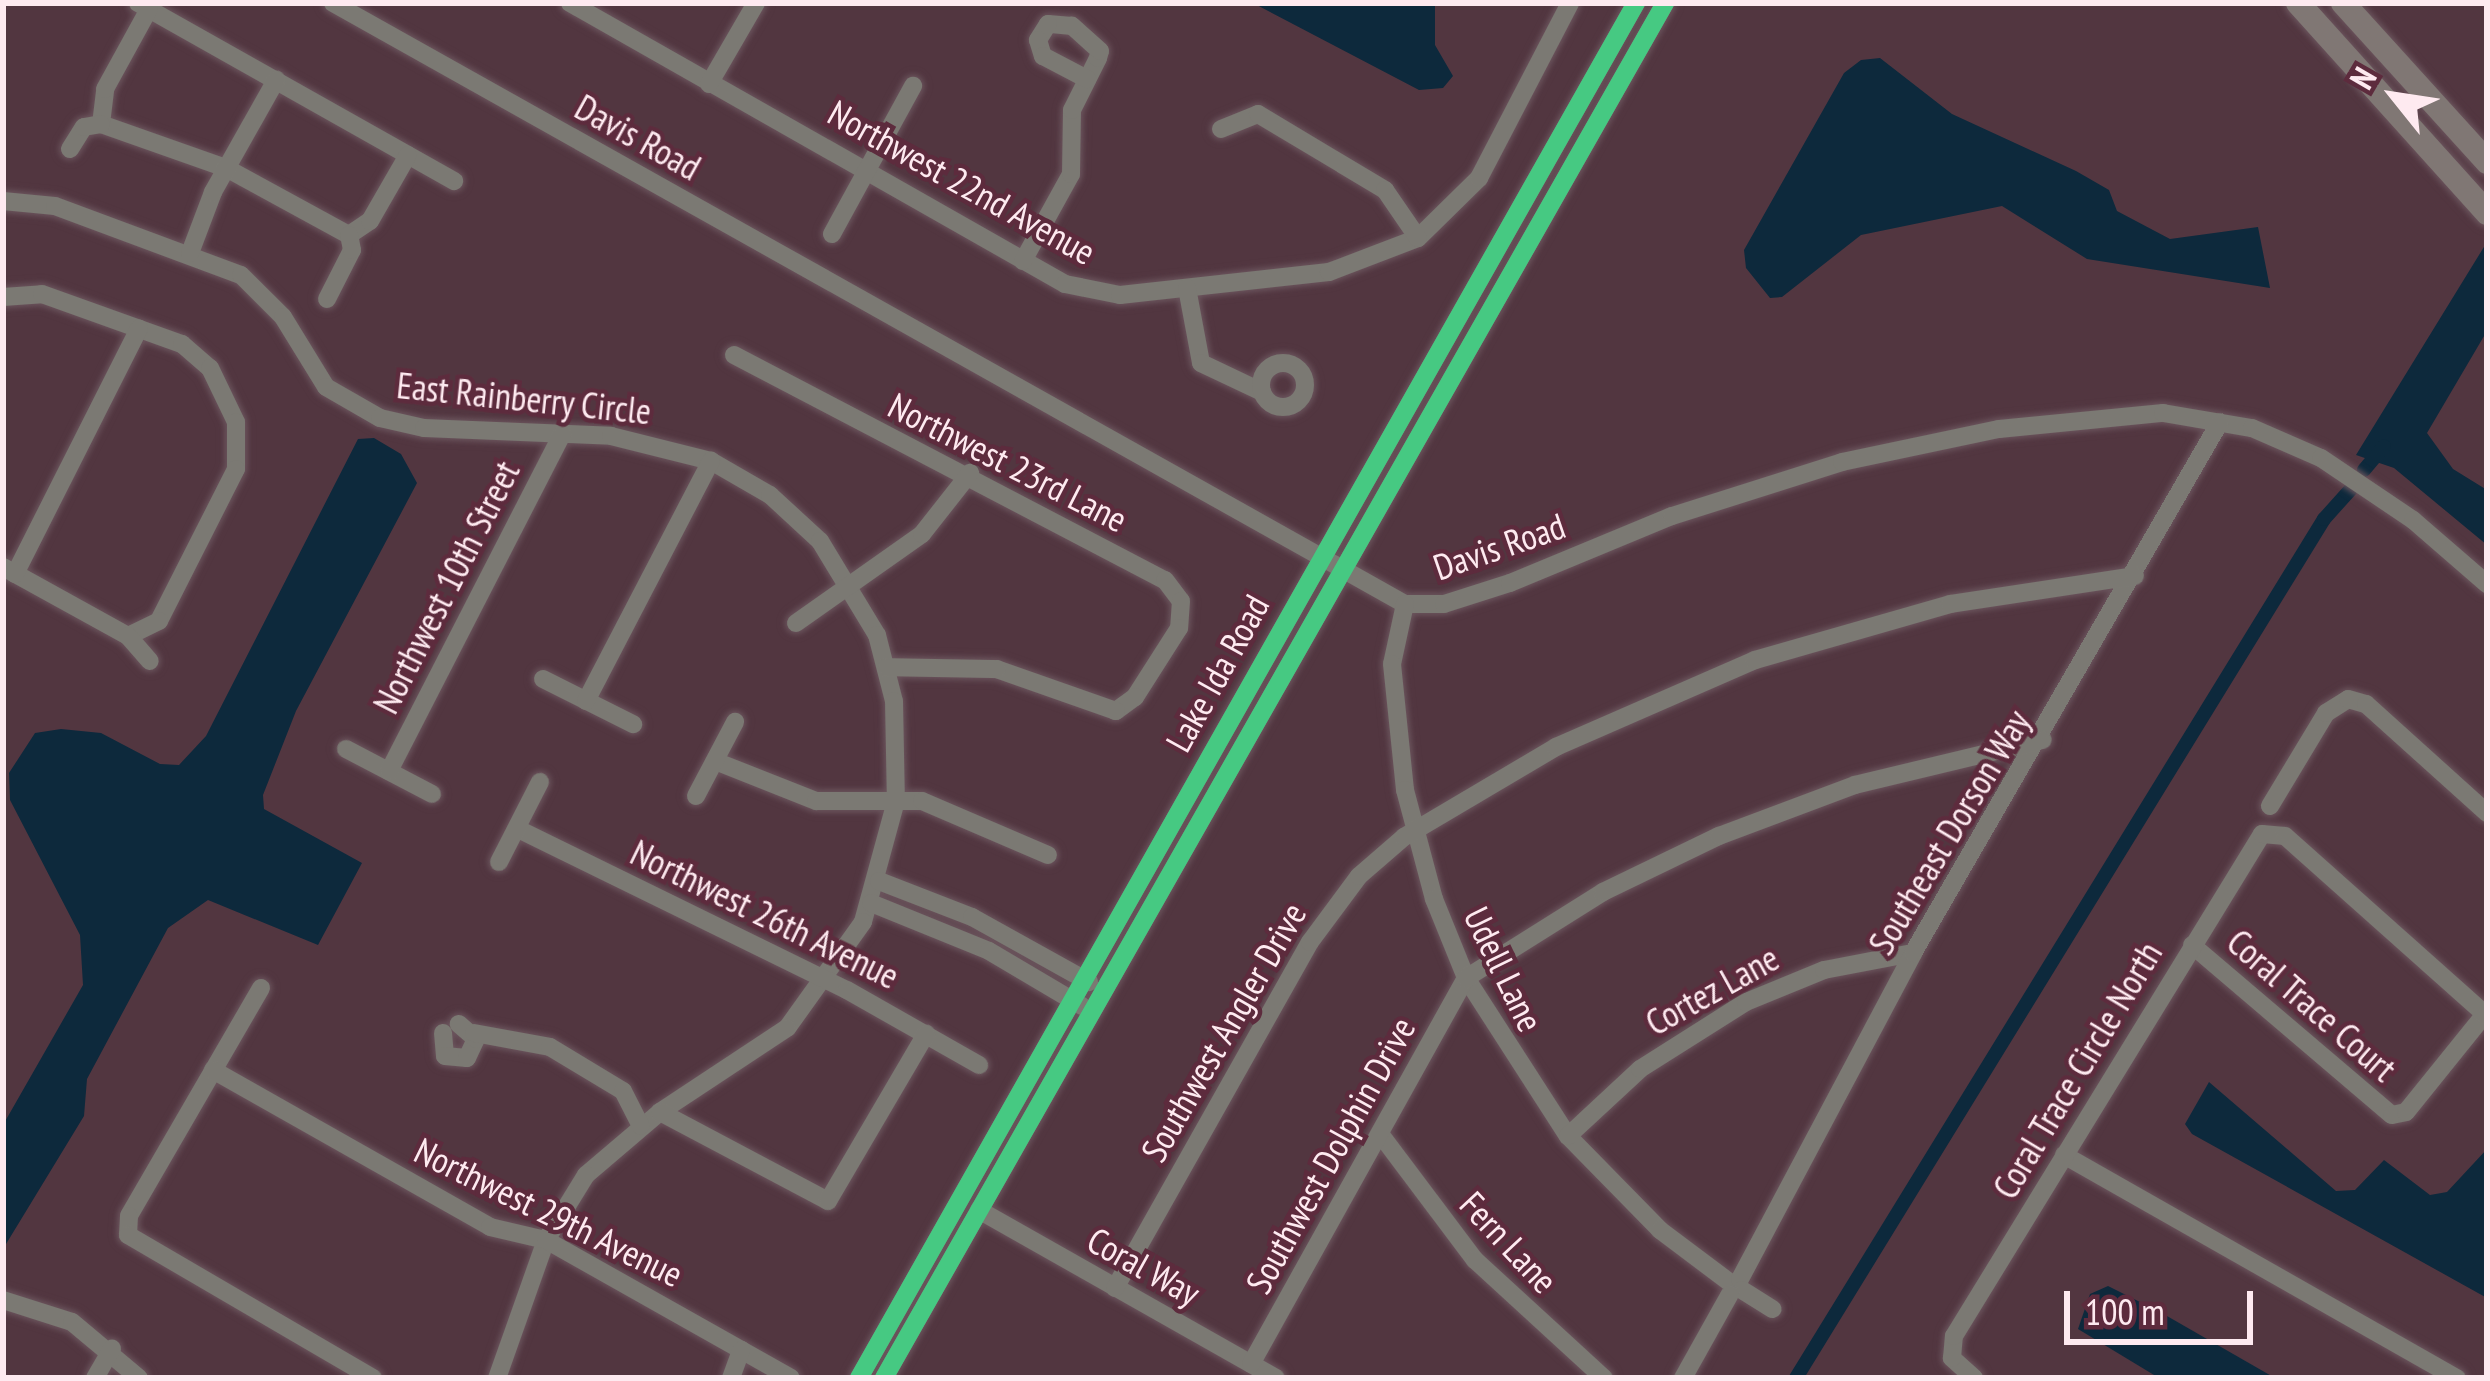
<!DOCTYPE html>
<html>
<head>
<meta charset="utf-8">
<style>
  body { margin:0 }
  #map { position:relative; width:2490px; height:1381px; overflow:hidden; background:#523640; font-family:"PT Sans Narrow",sans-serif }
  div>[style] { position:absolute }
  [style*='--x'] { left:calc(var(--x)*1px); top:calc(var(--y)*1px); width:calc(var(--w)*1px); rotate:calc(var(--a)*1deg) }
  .water>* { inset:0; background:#0d293c }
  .canal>* { height:14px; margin:-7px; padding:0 7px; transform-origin:7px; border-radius:7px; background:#0d293c }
  .roads { filter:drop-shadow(0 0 3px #6b555d) drop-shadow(0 0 3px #6b555d) }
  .minor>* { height:18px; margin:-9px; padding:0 9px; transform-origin:9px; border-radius:9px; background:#7b7973 }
  .minor>.ring { margin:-9px; padding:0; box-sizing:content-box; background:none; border:18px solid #7b7973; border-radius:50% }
  .major>* { height:24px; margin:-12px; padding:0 12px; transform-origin:12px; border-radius:12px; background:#807774 }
  .cycleway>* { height:18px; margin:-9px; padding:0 9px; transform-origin:9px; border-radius:9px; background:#46c982 }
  span { translate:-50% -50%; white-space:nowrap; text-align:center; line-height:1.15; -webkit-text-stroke:9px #5d2b3d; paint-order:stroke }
  .street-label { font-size:36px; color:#feeaf0 }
  .frame { position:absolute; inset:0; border:6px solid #feeaf0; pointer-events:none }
  .north { position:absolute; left:2334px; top:36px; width:120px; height:120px; -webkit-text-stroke:9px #5d2b3d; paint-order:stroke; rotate:300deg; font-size:33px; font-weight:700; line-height:48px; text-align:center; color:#feeaf0 }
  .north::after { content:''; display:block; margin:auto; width:42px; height:54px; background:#feeaf0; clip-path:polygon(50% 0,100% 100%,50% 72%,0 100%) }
  .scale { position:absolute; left:2064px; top:1291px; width:189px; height:54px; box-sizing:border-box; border:6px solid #feeaf0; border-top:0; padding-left:15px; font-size:36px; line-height:42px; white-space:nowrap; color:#feeaf0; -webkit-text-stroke:9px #5d2b3d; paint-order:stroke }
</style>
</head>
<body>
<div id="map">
  <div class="water">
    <i style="clip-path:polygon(1253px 3px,1435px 3px,1435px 45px,1453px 76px,1443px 88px,1419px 90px)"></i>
    <i style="clip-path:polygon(1880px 58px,1952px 114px,2076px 171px,2109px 190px,2117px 211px,2170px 239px,2258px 227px,2270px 288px,2087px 259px,2002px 206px,1861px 235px,1782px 297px,1770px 298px,1746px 268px,1744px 250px,1844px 73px,1861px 60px)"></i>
    <i style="clip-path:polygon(2487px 242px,2487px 331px,2427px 433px,2453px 469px,2487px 490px,2487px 545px,2394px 468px,2356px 455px)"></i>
    <i style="clip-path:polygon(374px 438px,401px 454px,417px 483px,296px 711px,263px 795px,264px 809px,362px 863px,318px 945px,208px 900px,168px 928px,87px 1079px,84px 1116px,3px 1249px,3px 1125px,83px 985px,80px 935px,10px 800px,9px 773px,35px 733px,61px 729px,101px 733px,160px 764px,179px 765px,206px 736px,358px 439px)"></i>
    <i style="clip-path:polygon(2209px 1082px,2336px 1191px,2355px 1190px,2384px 1160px,2430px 1195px,2447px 1192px,2487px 1149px,2487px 1298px,2192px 1134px,2185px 1124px)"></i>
    <i style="clip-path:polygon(2108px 1286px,2160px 1312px,2275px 1378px,2159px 1378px,2078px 1329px,2090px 1294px)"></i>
  </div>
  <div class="canal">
    <i style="--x:2364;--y:470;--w:31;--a:-50"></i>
    <i style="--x:1796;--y:1378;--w:1008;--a:-58.42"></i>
    <i style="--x:2324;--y:519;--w:40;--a:-48"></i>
  </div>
  <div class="roads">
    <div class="minor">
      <i style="--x:138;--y:3;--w:363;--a:29.4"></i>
      <i style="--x:333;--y:3;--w:1229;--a:29.28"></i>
      <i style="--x:1405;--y:604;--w:39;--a:0"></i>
      <i style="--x:1444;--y:604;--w:69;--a:-17.7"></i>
      <i style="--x:1510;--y:583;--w:175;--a:-22.5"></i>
      <i style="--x:1672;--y:516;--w:178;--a:-17.6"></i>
      <i style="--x:1842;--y:462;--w:160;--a:-11.9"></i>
      <i style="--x:1999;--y:429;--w:165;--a:-5.6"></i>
      <i style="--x:2163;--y:413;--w:90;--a:9.6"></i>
      <i style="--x:2252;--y:428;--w:75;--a:23.5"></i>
      <i style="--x:2321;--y:458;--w:111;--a:34"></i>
      <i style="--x:2413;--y:520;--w:98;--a:40.9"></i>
      <i style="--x:570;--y:3;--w:569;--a:29.58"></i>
      <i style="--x:1065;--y:284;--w:56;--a:11.3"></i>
      <i style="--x:1120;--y:295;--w:210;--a:-6.3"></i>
      <i style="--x:1329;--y:272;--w:95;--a:-20.9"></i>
      <i style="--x:1418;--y:238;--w:86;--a:-44.5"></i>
      <i style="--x:1479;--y:178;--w:197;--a:-62.5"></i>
      <i style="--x:709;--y:84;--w:94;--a:-59.9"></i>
      <i style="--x:101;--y:124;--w:133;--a:19.4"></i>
      <i style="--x:226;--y:168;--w:140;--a:28.6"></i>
      <i style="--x:101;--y:124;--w:35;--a:-83"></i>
      <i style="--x:105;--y:89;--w:91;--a:-61.2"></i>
      <i style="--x:1221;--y:129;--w:40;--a:-22"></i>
      <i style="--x:1258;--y:114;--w:148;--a:30.9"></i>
      <i style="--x:1385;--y:190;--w:58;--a:55.5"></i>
      <i style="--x:70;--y:149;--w:26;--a:-58"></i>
      <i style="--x:84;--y:127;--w:17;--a:-10"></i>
      <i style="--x:3;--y:201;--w:52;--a:5.5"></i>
      <i style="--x:55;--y:206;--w:198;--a:20.4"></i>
      <i style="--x:241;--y:275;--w:59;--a:45"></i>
      <i style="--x:283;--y:317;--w:82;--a:58.4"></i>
      <i style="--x:326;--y:387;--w:62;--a:29.9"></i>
      <i style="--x:380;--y:418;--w:45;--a:12.8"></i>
      <i style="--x:424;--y:428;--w:187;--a:2.4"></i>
      <i style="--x:611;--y:436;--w:103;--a:14"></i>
      <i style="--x:711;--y:461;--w:68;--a:30"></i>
      <i style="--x:770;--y:495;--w:68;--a:42.6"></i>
      <i style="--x:820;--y:541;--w:110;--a:58.8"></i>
      <i style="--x:877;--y:635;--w:68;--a:75.6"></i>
      <i style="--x:894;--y:701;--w:100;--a:88.9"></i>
      <i style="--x:896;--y:801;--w:125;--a:105.3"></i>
      <i style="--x:863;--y:922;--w:130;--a:125.6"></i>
      <i style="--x:787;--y:1028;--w:152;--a:146.5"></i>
      <i style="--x:660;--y:1112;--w:97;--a:139.6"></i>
      <i style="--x:586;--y:1175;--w:76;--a:121.6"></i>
      <i style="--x:546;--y:1240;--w:146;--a:109.5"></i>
      <i style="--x:832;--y:234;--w:169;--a:-61.3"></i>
      <i style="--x:349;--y:235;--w:25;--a:-34"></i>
      <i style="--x:370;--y:221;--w:76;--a:-60.1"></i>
      <i style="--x:190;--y:253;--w:65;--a:-69.3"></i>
      <i style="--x:213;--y:192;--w:129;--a:-60.6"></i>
      <i style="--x:1023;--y:261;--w:99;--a:-61.1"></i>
      <i style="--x:1071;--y:174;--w:64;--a:-89.1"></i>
      <i style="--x:1072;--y:110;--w:58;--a:-63.4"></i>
      <i style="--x:1098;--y:58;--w:7;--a:-74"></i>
      <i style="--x:1100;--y:51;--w:38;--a:-138"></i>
      <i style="--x:1072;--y:26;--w:24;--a:-175"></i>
      <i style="--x:1048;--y:24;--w:19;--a:122"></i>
      <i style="--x:1038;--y:40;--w:17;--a:73"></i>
      <i style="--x:1043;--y:56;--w:50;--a:27.6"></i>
      <i style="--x:1187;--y:288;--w:76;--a:79.4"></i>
      <i style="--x:1201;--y:363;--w:68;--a:25.4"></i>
      <i style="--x:3;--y:297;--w:39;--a:-4"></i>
      <i style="--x:42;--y:294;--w:149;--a:19.7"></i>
      <i style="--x:182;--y:344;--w:37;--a:41"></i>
      <i style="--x:210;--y:368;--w:60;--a:64.3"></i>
      <i style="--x:236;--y:422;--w:47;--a:90"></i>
      <i style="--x:236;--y:469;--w:170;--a:116.9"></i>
      <i style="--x:159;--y:621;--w:34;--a:154"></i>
      <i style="--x:327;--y:299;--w:55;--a:-63"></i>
      <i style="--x:352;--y:250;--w:15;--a:-101"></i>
      <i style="--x:734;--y:355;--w:486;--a:27.6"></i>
      <i style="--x:1165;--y:580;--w:26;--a:53"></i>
      <i style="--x:1181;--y:601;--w:27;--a:94"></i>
      <i style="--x:1179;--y:628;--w:82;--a:122.5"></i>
      <i style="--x:1135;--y:697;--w:24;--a:144"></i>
      <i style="--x:1116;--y:711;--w:126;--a:-160.6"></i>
      <i style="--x:997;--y:669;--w:110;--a:-179"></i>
      <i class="ring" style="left:1261px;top:363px;width:26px;height:26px"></i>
      <i style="--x:3;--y:567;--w:143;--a:28.9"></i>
      <i style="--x:128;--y:636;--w:33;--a:49"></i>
      <i style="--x:15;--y:574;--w:275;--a:-63.2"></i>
      <i style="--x:1405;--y:604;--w:61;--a:102.2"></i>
      <i style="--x:1392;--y:664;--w:127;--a:84.1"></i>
      <i style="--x:1405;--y:790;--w:113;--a:75.1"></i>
      <i style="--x:1434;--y:899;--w:85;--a:67.9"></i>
      <i style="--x:1466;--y:978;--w:188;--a:57.2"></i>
      <i style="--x:1568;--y:1136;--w:132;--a:45.6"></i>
      <i style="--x:1660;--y:1230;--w:85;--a:36.9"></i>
      <i style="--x:796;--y:623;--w:154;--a:-35.2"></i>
      <i style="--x:922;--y:534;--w:78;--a:-51.8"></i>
      <i style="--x:543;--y:679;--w:101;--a:26.6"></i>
      <i style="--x:586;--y:701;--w:271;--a:-62.5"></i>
      <i style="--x:346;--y:749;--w:97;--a:27.6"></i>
      <i style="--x:715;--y:761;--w:109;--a:21.6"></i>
      <i style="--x:816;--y:801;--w:106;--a:0"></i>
      <i style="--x:922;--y:801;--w:137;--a:23.2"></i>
      <i style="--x:389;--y:771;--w:379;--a:-62.8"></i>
      <i style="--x:696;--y:796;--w:84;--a:-62.2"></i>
      <i style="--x:2270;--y:806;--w:109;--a:-58.9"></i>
      <i style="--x:2326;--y:713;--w:26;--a:-32"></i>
      <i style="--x:2348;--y:699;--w:19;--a:16"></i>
      <i style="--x:2366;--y:704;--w:163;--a:42"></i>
      <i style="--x:518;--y:829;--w:366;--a:26.1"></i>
      <i style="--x:847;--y:990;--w:152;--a:29.6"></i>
      <i style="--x:499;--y:862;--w:90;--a:-62.9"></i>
      <i style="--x:879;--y:881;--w:100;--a:21.2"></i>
      <i style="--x:972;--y:917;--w:134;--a:29.1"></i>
      <i style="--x:871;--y:903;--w:127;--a:22.1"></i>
      <i style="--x:989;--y:951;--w:108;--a:30.6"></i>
      <i style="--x:2192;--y:945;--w:262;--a:40.4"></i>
      <i style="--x:2392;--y:1115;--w:14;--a:-12"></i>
      <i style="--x:2406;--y:1112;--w:126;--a:-51.1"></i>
      <i style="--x:261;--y:988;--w:263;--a:120.1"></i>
      <i style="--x:129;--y:1216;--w:19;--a:93"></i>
      <i style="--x:128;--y:1235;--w:284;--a:30.3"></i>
      <i style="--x:443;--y:1033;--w:23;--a:85"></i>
      <i style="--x:445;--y:1056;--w:22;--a:5"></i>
      <i style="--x:467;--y:1058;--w:21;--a:-65"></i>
      <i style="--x:476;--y:1039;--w:23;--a:-139"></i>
      <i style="--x:474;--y:1033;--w:77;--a:10.4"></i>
      <i style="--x:550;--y:1047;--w:85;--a:31.1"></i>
      <i style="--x:623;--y:1091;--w:39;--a:63"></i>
      <i style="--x:213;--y:1070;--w:318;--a:29.5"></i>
      <i style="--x:490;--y:1227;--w:57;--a:13.1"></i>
      <i style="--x:546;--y:1240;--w:281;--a:29.4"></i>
      <i style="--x:660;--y:1112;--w:190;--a:27.9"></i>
      <i style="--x:828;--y:1201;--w:194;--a:-59.6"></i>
      <i style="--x:1381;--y:1135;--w:156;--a:53.1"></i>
      <i style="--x:1475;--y:1260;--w:175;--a:42.5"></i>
      <i style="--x:1568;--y:1136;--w:98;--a:-42.9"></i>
      <i style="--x:1640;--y:1069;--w:125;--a:-32.3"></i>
      <i style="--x:1746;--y:1002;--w:84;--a:-22.3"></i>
      <i style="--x:1824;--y:970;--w:91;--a:-10.8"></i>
      <i style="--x:2064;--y:1155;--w:452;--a:29.6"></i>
      <i style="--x:979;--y:1210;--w:341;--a:29.5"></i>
      <i style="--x:1740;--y:1279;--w:369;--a:-62"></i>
      <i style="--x:1913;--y:953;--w:613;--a:-59.97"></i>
      <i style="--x:1115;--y:1288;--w:397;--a:-60.6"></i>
      <i style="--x:1310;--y:942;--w:82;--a:-53.4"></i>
      <i style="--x:1359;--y:876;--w:60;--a:-40.9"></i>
      <i style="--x:1404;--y:837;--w:177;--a:-30.6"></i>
      <i style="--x:1556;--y:747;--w:217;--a:-23.6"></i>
      <i style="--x:1755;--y:660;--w:203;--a:-16"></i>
      <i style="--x:1950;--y:604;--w:187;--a:-8.6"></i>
      <i style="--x:1742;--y:1290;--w:36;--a:32"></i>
      <i style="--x:3;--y:1300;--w:72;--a:17.7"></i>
      <i style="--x:72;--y:1322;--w:87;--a:39.9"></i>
      <i style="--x:1251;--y:1364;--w:442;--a:-60.9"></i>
      <i style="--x:1466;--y:978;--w:162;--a:-32.1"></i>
      <i style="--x:1603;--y:892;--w:129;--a:-25.8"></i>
      <i style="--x:1719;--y:836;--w:145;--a:-20.6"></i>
      <i style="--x:1855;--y:785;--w:193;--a:-13.5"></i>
      <i style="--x:95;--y:1378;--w:34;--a:-60"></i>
      <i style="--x:731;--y:1378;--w:30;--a:-70"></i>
      <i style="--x:859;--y:1378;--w:1579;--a:-60.53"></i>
      <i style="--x:884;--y:1378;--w:1581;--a:-60.4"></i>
      <i style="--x:1683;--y:1378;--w:96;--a:-60.8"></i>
      <i style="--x:1974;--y:1378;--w:30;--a:-138"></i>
      <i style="--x:1952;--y:1358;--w:22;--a:-85"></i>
      <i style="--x:1954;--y:1336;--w:589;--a:-58.47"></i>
      <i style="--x:2262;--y:834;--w:23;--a:5"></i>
      <i style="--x:2285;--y:836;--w:271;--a:41.7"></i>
    </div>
    <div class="major">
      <i style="--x:2298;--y:3;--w:283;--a:48"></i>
      <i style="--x:2343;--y:3;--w:215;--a:47.8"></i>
    </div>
  </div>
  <div class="cycleway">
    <i style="--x:859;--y:1378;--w:1579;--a:-60.53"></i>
    <i style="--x:884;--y:1378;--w:1581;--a:-60.4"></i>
  </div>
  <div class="street-label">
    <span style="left:638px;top:137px;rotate:29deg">Davis Road</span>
    <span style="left:962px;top:182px;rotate:29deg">Northwest 22nd Avenue</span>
    <span style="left:524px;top:398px;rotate:6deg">East Rainberry Circle</span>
    <span style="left:1008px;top:462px;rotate:27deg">Northwest 23rd Lane</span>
    <span style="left:1499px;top:546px;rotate:-19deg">Davis Road</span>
    <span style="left:446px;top:587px;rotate:-63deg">Northwest 10th Street</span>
    <span style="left:1217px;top:673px;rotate:-61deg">Lake Ida Road</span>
    <span style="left:1949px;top:832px;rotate:-59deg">Southeast Dorson Way</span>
    <span style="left:765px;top:914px;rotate:26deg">Northwest 26th Avenue</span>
    <span style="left:1504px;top:969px;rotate:64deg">Udell Lane</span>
    <span style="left:1712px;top:990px;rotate:-29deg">Cortez Lane</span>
    <span style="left:2312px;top:1005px;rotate:41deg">Coral Trace Court</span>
    <span style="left:1223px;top:1032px;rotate:-60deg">Southwest Angler Drive</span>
    <span style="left:2077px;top:1070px;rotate:-59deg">Coral Trace Circle North</span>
    <span style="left:1330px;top:1155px;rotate:-61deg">Southwest Dolphin Drive</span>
    <span style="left:549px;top:1212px;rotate:26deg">Northwest 29th Avenue</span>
    <span style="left:1509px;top:1242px;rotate:47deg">Fern Lane</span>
    <span style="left:1144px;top:1266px;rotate:29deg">Coral Way</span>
  </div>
  <div class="frame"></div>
  <div class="north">N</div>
  <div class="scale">100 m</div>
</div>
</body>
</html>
